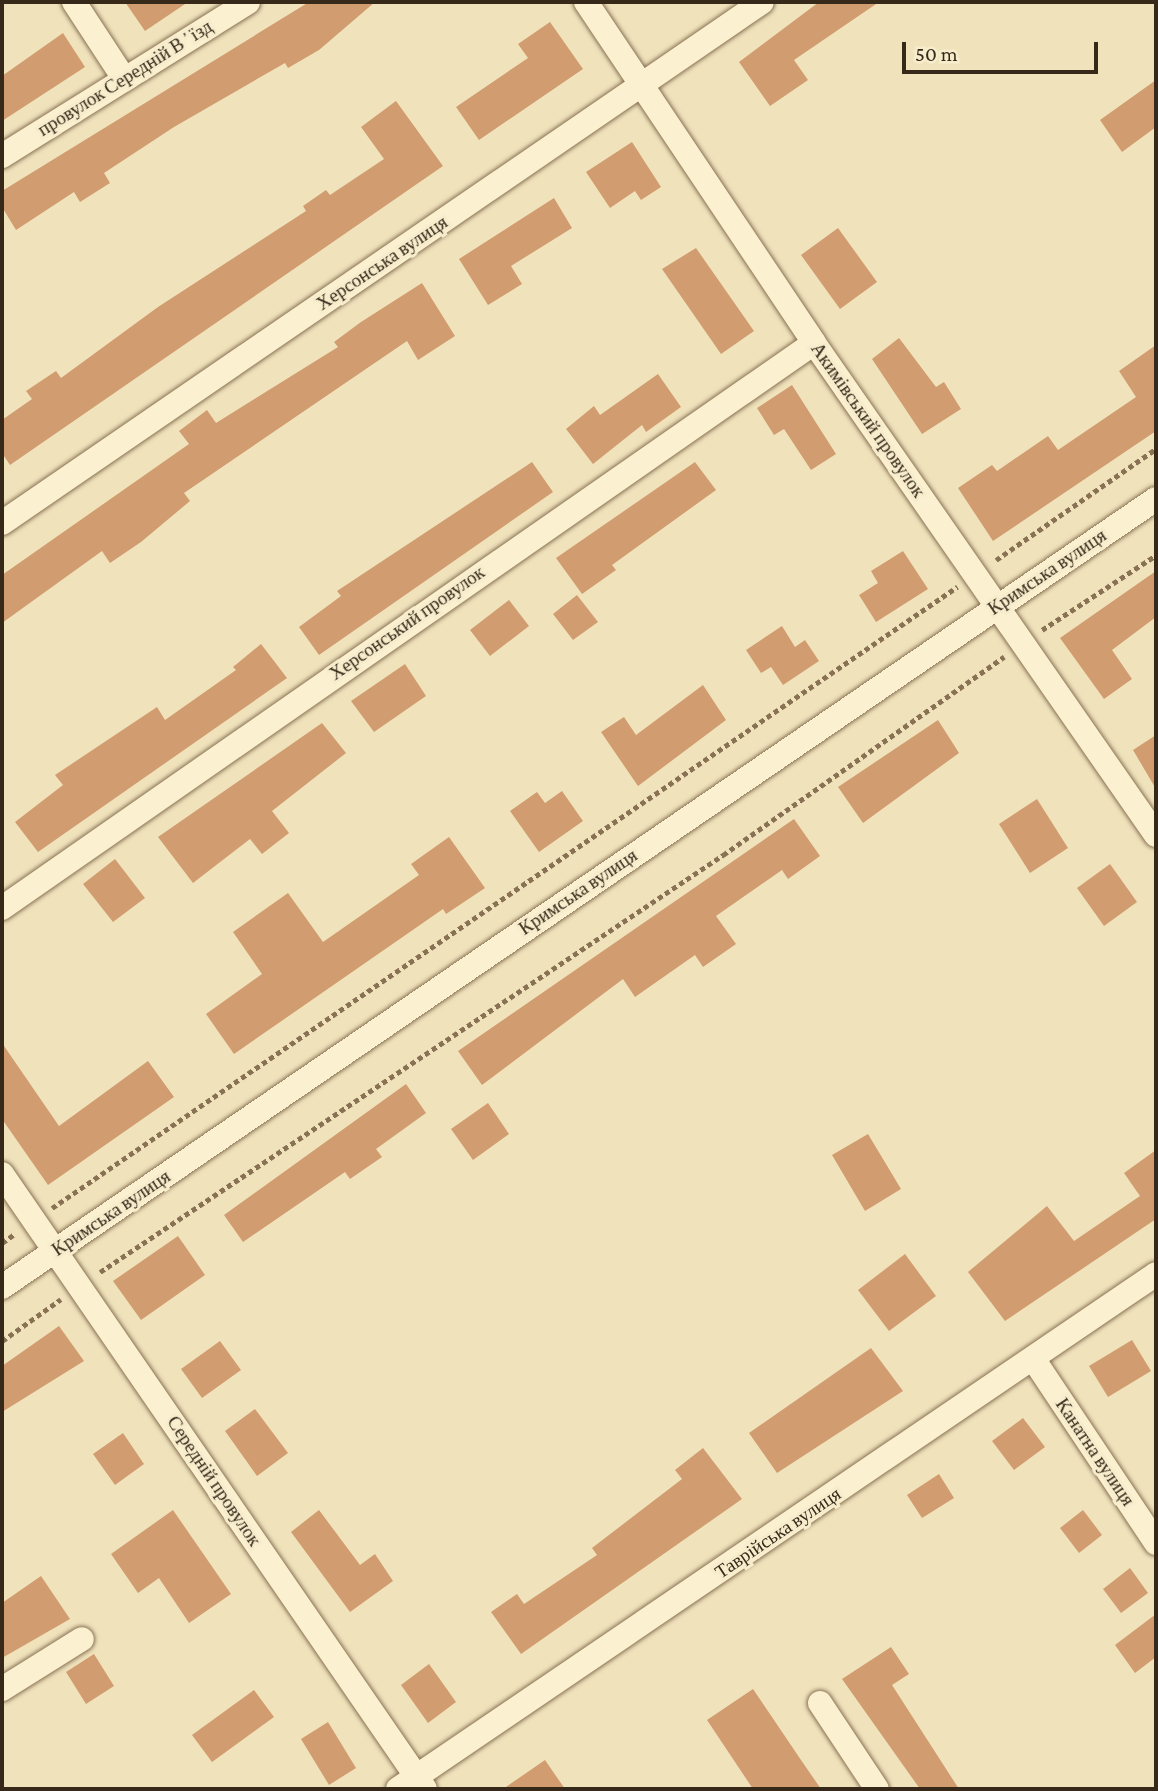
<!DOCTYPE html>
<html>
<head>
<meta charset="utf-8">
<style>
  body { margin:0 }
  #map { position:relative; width:1158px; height:1791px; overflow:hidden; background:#f0e3bc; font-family:"Crimson Pro",serif }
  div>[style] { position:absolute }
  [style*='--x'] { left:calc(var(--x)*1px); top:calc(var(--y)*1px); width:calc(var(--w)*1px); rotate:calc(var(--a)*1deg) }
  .building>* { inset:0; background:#d19c6f }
  .path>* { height:4.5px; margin-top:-2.25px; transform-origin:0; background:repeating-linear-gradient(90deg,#897254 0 5px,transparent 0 8.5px) }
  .roads { filter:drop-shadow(0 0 2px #897254) drop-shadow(0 0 2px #897254) }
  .minor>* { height:24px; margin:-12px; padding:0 12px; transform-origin:12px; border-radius:12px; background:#fbf0cf }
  span { translate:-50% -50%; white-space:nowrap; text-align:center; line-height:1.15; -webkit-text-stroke:6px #f7edcc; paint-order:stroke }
  .street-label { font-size:19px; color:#37291a }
  .frame { position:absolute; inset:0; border:4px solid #37291a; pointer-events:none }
  .scale { position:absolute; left:902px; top:42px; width:196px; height:32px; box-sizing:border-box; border:4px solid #37291a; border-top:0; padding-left:9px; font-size:21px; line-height:24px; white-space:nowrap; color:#37291a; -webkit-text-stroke:5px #f7edcc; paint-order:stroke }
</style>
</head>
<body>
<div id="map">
  <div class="building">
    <i style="clip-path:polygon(125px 2px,188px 2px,145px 31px)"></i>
    <i style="clip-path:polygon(309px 2px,375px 2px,319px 50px,288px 68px,285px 63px,174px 127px,104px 173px,110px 183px,80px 202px,74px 192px,16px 230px,2px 207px,2px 191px)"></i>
    <i style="clip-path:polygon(819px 2px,879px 2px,794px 60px,808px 80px,770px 106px,739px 62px)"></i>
    <i style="clip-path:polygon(550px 22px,583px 69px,479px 140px,456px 107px,528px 58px,518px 44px)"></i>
    <i style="clip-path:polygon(63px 33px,85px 67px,2px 121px,2px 76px)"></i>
    <i style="clip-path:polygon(1156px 80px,1156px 127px,1122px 152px,1100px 120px)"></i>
    <i style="clip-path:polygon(396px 101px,443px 166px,10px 465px,2px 453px,2px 420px,32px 399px,26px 391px,56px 371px,61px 378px,158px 307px,306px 211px,303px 206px,326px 190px,330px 195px,384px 159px,361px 127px)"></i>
    <i style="clip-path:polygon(632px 142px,661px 187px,641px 200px,635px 191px,610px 208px,586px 172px)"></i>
    <i style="clip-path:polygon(554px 198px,572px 228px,511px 266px,522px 284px,488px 305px,459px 259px)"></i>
    <i style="clip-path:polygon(838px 228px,877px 282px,840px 309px,801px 255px)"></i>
    <i style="clip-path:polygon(696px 248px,754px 331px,721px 354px,662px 269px)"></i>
    <i style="clip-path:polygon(422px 283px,455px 336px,418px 360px,407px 341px,184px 493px,190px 501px,141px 542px,110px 563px,102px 551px,2px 623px,2px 575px,189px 444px,179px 431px,207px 410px,216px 423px,338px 347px,334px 342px,361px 322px)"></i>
    <i style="clip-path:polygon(899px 338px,936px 387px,944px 382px,961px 409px,922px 434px,872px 359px)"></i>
    <i style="clip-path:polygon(1156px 345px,1156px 431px,993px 541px,958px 488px,992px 465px,997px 471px,1048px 436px,1058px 450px,1136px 397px,1119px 371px)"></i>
    <i style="clip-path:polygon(658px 374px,681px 407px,646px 432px,642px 425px,593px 464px,566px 429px,594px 406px,600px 415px)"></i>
    <i style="clip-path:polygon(792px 385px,836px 454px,811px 470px,784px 429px,774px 435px,757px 408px)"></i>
    <i style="clip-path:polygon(532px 462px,553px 492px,319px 655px,299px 627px,341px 596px,337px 591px)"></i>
    <i style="clip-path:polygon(695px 462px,716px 490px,612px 565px,616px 570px,582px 594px,556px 558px)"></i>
    <i style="clip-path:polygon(903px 551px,928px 589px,876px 622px,859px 595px,878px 583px,871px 571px)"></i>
    <i style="clip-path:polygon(1156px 571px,1156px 617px,1112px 650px,1132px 679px,1104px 699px,1060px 638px)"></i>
    <i style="clip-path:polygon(577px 595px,598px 622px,573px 640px,553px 614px)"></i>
    <i style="clip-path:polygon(509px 600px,529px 626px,490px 656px,470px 630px)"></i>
    <i style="clip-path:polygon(782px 626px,795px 647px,805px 640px,819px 661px,783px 685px,771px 667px,761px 673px,746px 650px)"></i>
    <i style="clip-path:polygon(261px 644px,287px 678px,38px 852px,15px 822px,63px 785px,55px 775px,157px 707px,165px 720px,236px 670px,233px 667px)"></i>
    <i style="clip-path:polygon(405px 664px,426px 696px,374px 732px,351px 701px)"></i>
    <i style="clip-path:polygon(703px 685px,726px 720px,638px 786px,601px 732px,624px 717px,636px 735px)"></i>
    <i style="clip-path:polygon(938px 720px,959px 753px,863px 823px,838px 787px)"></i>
    <i style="clip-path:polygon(322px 723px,346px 753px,272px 811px,289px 833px,262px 854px,250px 839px,193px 883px,158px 837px)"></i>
    <i style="clip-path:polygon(1156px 735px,1156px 789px,1133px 750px)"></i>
    <i style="clip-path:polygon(562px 791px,583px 821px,539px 852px,510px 811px,537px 792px,545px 803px)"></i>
    <i style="clip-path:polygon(1037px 799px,1068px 848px,1030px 873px,999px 824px)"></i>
    <i style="clip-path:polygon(794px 819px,820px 856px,788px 879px,782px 870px,716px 916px,736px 944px,703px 967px,695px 955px,635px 997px,623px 979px,482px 1085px,458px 1051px)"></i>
    <i style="clip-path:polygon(449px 837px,485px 888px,446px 914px,443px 909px,234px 1054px,206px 1014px,262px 974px,233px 932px,288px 893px,323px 942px,419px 875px,411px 864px)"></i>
    <i style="clip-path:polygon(115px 859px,145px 898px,113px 922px,83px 884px)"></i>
    <i style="clip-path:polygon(1110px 864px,1137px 902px,1104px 926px,1077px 888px)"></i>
    <i style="clip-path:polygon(2px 1043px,59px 1126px,148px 1061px,174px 1097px,48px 1185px,2px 1119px)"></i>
    <i style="clip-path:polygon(406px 1084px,426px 1113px,376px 1149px,382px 1157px,350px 1179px,345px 1172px,243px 1242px,224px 1215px)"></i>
    <i style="clip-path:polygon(488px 1103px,509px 1134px,473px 1160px,451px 1129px)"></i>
    <i style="clip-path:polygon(868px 1134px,901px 1189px,865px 1211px,832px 1155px)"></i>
    <i style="clip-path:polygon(1156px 1150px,1156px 1219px,1005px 1321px,968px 1272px,1047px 1206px,1074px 1241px,1140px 1196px,1124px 1173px)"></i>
    <i style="clip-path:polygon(178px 1236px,205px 1275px,141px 1320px,113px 1281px)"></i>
    <i style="clip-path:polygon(905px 1254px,936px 1296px,889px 1331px,858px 1290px)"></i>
    <i style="clip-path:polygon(59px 1326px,84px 1361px,2px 1412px,2px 1366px)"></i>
    <i style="clip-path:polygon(1132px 1340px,1151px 1371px,1108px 1397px,1089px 1366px)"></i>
    <i style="clip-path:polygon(220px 1341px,241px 1370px,202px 1398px,181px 1369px)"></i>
    <i style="clip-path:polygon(871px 1348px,903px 1391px,777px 1473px,749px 1433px)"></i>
    <i style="clip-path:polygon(255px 1409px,288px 1453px,257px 1476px,225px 1431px)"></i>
    <i style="clip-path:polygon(1023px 1418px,1045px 1447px,1014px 1470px,992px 1441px)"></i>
    <i style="clip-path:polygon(123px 1433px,144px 1464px,115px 1485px,93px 1454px)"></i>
    <i style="clip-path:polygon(703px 1448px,742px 1499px,521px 1654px,491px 1612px,517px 1594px,524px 1604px,597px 1555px,592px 1548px,682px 1479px,675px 1470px)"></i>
    <i style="clip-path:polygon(939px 1474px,954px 1498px,922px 1518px,907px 1495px)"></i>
    <i style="clip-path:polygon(173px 1510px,231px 1594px,189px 1623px,159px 1578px,138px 1593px,111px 1554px)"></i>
    <i style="clip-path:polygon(319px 1510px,360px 1565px,375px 1554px,393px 1581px,350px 1612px,291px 1532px)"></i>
    <i style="clip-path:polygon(1083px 1510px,1102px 1535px,1079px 1553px,1060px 1528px)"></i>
    <i style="clip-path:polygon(1130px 1568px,1148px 1593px,1121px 1613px,1103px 1589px)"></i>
    <i style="clip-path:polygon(41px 1576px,70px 1619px,2px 1658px,2px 1603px)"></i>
    <i style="clip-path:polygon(1156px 1614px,1156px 1657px,1135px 1673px,1115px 1645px)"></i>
    <i style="clip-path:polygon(891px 1647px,909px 1674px,892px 1685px,959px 1789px,920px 1789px,842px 1679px)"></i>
    <i style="clip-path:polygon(94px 1654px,114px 1686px,86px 1704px,66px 1672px)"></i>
    <i style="clip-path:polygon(429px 1664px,456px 1702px,428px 1723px,401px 1685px)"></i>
    <i style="clip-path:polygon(753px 1689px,801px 1760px,821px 1789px,753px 1789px,707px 1720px)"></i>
    <i style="clip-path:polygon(254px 1690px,274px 1717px,212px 1762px,192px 1735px)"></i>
    <i style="clip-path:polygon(328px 1722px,356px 1768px,329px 1785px,301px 1739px)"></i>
    <i style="clip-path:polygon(545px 1760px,565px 1789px,503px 1789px)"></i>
  </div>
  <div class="path">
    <i style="--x:996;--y:560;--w:195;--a:-34.8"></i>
    <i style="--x:1042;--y:630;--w:136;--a:-33.3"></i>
    <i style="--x:52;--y:1208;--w:1098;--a:-34.46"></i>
    <i style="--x:2;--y:1243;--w:14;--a:-36"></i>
    <i style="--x:100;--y:1272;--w:750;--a:-33.8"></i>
    <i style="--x:723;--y:855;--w:344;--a:-35.2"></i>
    <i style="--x:2;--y:1341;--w:72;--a:-35.4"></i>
  </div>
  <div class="roads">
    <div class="minor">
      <i style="--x:74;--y:2;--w:90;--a:56.8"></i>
      <i style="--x:586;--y:2;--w:410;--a:56.2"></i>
      <i style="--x:814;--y:343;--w:599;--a:55.2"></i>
      <i style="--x:2;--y:156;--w:290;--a:-32"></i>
      <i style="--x:2;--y:523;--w:921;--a:-34.43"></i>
      <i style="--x:2;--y:908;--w:989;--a:-34.83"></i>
      <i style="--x:2;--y:1174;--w:746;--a:55.48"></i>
      <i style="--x:2;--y:1287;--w:1397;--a:-34.33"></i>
      <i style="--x:1034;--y:1360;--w:220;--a:56.3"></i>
      <i style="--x:2;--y:1689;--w:94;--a:-32"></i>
      <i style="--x:820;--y:1703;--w:103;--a:56.5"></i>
      <i style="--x:398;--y:1789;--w:916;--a:-34.19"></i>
    </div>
  </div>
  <div class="street-label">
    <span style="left:125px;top:78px;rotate:-32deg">провулок Середній Вʼїзд</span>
    <span style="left:382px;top:263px;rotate:-34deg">Херсонська вулиця</span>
    <span style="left:868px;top:420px;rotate:55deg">Акимівський провулок</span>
    <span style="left:1047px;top:572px;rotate:-34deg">Кримська вулиця</span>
    <span style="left:407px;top:623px;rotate:-35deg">Херсонський провулок</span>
    <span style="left:578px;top:892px;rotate:-34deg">Кримська вулиця</span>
    <span style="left:111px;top:1213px;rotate:-34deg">Кримська вулиця</span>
    <span style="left:1095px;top:1452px;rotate:56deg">Канатна вулиця</span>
    <span style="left:214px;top:1481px;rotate:56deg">Середній провулок</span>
    <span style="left:778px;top:1533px;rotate:-34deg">Таврійська вулиця</span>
  </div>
  <div class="frame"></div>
  <div class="scale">50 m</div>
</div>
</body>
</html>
